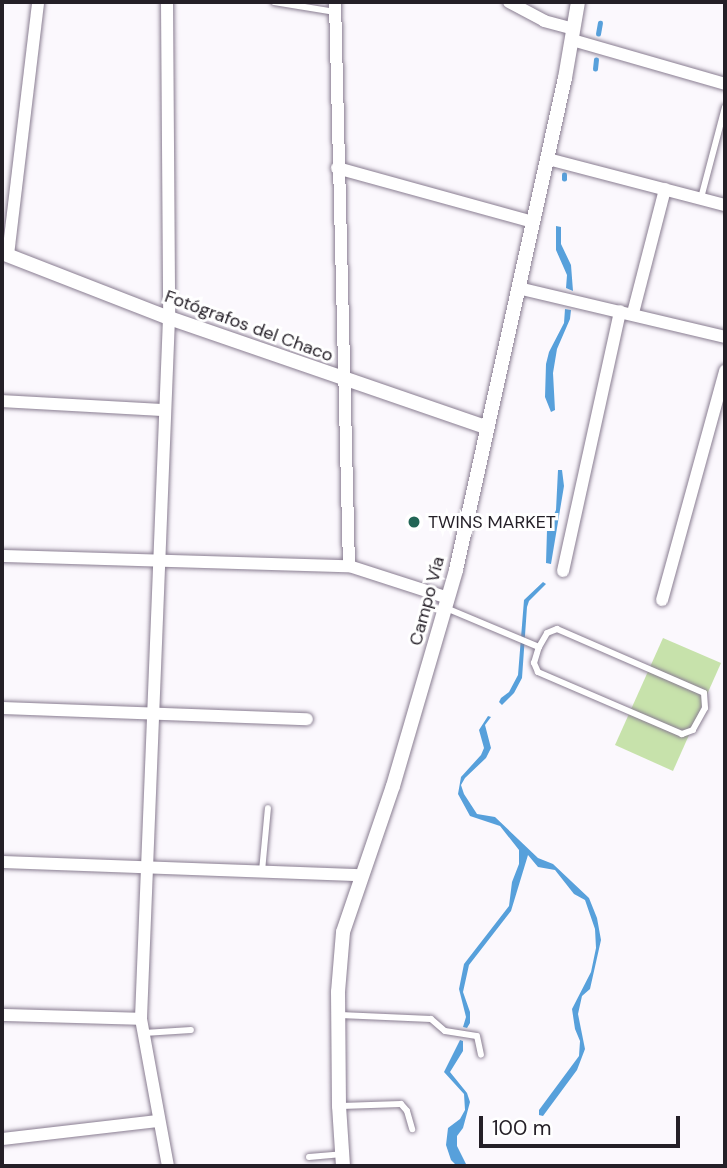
<!DOCTYPE html>
<html>
<head>
<meta charset="utf-8">
<style>
  body { margin:0 }
  #map { position:relative; width:727px; height:1168px; overflow:hidden; background:#fbf8fd; font-family:"DM Sans",sans-serif }
  div>[style] { position:absolute }
  [style*='--x'] { left:calc(var(--x)*1px); top:calc(var(--y)*1px); width:calc(var(--w)*1px); rotate:calc(var(--a)*1deg) }
  .green>* { inset:0; background:#c7e2ab }
  .water>* { inset:0; background:#57a0db }
  .stream>* { height:4.5px; margin:-2.25px; padding:0 2.25px; transform-origin:2.25px; border-radius:2.25px; background:#57a0db }
  .roads { filter:drop-shadow(0 0 2px #897d91) drop-shadow(0 0 2px #897d91) }
  .service>* { height:6px; margin:-3px; padding:0 3px; transform-origin:3px; border-radius:3px; background:#fff }
  .minor>* { height:12px; margin:-6px; padding:0 6px; transform-origin:6px; border-radius:6px; background:#fff }
  .tertiary>* { height:14px; margin:-7px; padding:0 7px; transform-origin:7px; border-radius:7px; background:#fff }
  .dots>* { width:19px; height:19px; translate:-50% -50%; box-sizing:border-box; border:4px solid #fff; border-radius:50% }
  span { translate:-50% -50%; white-space:nowrap; text-align:center; line-height:1.15; -webkit-text-stroke:6px #fff; paint-order:stroke }
  .street-label { font-size:18px; color:#241f27 }
  .poi-label { font-size:18px; color:#241f27 }
  .left { translate:0 -50%; text-align:left }
  .frame { position:absolute; inset:0; border:4px solid #241f27; pointer-events:none }
  .scale { position:absolute; left:479px; top:1116px; width:201px; height:32px; box-sizing:border-box; border:4px solid #241f27; border-top:0; padding-left:9px; font-size:21px; line-height:24px; white-space:nowrap; color:#241f27; -webkit-text-stroke:5px #fff; paint-order:stroke }
</style>
</head>
<body>
<div id="map">
  <div class="green">
    <i style="clip-path:polygon(663px 638px,721px 663px,673px 771px,615px 745px)"></i>
  </div>
  <div class="water">
    <i style="clip-path:polygon(556px 226px,561px 227px,561px 244px,571px 265px,573px 291px,566px 288px,567px 275px,556px 250px)"></i>
    <i style="clip-path:polygon(565px 309px,571px 310px,570px 319px,557px 349px,553px 373px,555px 410px,551px 412px,545px 397px,546px 364px,549px 352px,564px 323px)"></i>
    <i style="clip-path:polygon(558px 470px,562px 470px,564px 486px,551px 564px,546px 563px,547px 530px,556px 510px)"></i>
    <i style="clip-path:polygon(543px 582px,546px 584px,529px 601px,527px 607px,522px 678px,514px 693px,502px 705px,499px 702px,501px 698px,509px 692px,518px 675px,524px 600px)"></i>
    <i style="clip-path:polygon(488px 716px,491px 717px,485px 725px,491px 748px,486px 758px,465px 778px,461px 785px,464px 794px,477px 814px,495px 817px,538px 858px,553px 864px,589px 898px,597px 918px,601px 940px,590px 989px,582px 996px,578px 1014px,585px 1049px,577px 1070px,543px 1116px,539px 1115px,539px 1110px,579px 1056px,580px 1041px,575px 1029px,572px 1009px,591px 972px,596px 948px,595px 929px,585px 900px,574px 894px,555px 870px,538px 867px,528px 855px,511px 911px,469px 965px,463px 992px,470px 1012px,470px 1023px,467px 1028px,463px 1027px,466px 1017px,459px 989px,464px 964px,509px 906px,512px 882px,519px 864px,519px 850px,500px 826px,470px 816px,458px 794px,461px 777px,481px 755px,484px 748px,479px 730px)"></i>
    <i style="clip-path:polygon(460px 1040px,463px 1041px,463px 1051px,450px 1072px,467px 1093px,470px 1102px,463px 1128px,457px 1136px,457px 1146px,467px 1166px,457px 1166px,451px 1160px,446px 1145px,448px 1128px,460px 1119px,465px 1110px,464px 1094px,444px 1072px)"></i>
  </div>
  <div class="stream">
    <i style="--x:598;--y:34;--w:11;--a:-80"></i>
    <i style="--x:595;--y:69;--w:9;--a:-84"></i>
    <i style="--x:564;--y:179;--w:4;--a:-90"></i>
  </div>
  <div class="roads">
    <div class="service">
      <i style="--x:274;--y:2;--w:62;--a:9.3"></i>
      <i style="--x:701;--y:198;--w:94;--a:-75.2"></i>
      <i style="--x:446;--y:608;--w:101;--a:22.8"></i>
      <i style="--x:557;--y:629;--w:160;--a:23.5"></i>
      <i style="--x:704;--y:693;--w:15;--a:86"></i>
      <i style="--x:705;--y:708;--w:25;--a:119"></i>
      <i style="--x:693;--y:730;--w:12;--a:160"></i>
      <i style="--x:682;--y:734;--w:157;--a:-156.7"></i>
      <i style="--x:538;--y:672;--w:10;--a:-114"></i>
      <i style="--x:534;--y:663;--w:17;--a:-73"></i>
      <i style="--x:539;--y:647;--w:16;--a:-60"></i>
      <i style="--x:547;--y:633;--w:11;--a:-22"></i>
      <i style="--x:262;--y:871;--w:63;--a:-84.6"></i>
      <i style="--x:340;--y:1015;--w:91;--a:2.5"></i>
      <i style="--x:431;--y:1019;--w:18;--a:41"></i>
      <i style="--x:445;--y:1031;--w:32;--a:9"></i>
      <i style="--x:477;--y:1036;--w:19;--a:78"></i>
      <i style="--x:144;--y:1033;--w:47;--a:-3.7"></i>
      <i style="--x:341;--y:1106;--w:60;--a:-1.9"></i>
      <i style="--x:401;--y:1104;--w:9;--a:49"></i>
      <i style="--x:407;--y:1111;--w:19;--a:74"></i>
      <i style="--x:309;--y:1157;--w:33;--a:-5"></i>
    </div>
    <div class="minor">
      <i style="--x:167;--y:2;--w:316;--a:89.6"></i>
      <i style="--x:169;--y:318;--w:702;--a:92.29"></i>
      <i style="--x:141;--y:1019;--w:149;--a:79.6"></i>
      <i style="--x:335;--y:2;--w:564;--a:88.58"></i>
      <i style="--x:509;--y:2;--w:40;--a:28"></i>
      <i style="--x:544;--y:21;--w:31;--a:15"></i>
      <i style="--x:572;--y:40;--w:159;--a:16"></i>
      <i style="--x:548;--y:159;--w:183;--a:14.6"></i>
      <i style="--x:337;--y:168;--w:203;--a:15.4"></i>
      <i style="--x:8;--y:255;--w:255;--a:-83.2"></i>
      <i style="--x:518;--y:288;--w:213;--a:13.3"></i>
      <i style="--x:633;--y:313;--w:128;--a:-75.5"></i>
      <i style="--x:2;--y:401;--w:163;--a:3.2"></i>
      <i style="--x:2;--y:556;--w:347;--a:1.7"></i>
      <i style="--x:349;--y:566;--w:104;--a:17.9"></i>
      <i style="--x:563;--y:571;--w:266;--a:-77.6"></i>
      <i style="--x:662;--y:600;--w:238;--a:-74.6"></i>
      <i style="--x:2;--y:708;--w:305;--a:2.1"></i>
      <i style="--x:2;--y:862;--w:360;--a:2.1"></i>
      <i style="--x:2;--y:1015;--w:139;--a:1.6"></i>
      <i style="--x:2;--y:1139;--w:157;--a:-6.6"></i>
    </div>
    <div class="tertiary">
      <i style="--x:2;--y:253;--w:179;--a:21.3"></i>
      <i style="--x:169;--y:318;--w:335;--a:19"></i>
      <i style="--x:343;--y:1166;--w:60;--a:-93.8"></i>
      <i style="--x:339;--y:1106;--w:114;--a:-90.5"></i>
      <i style="--x:338;--y:992;--w:60;--a:-85.2"></i>
      <i style="--x:343;--y:932;--w:154;--a:-71.1"></i>
      <i style="--x:393;--y:786;--w:225;--a:-73.7"></i>
      <i style="--x:456;--y:570;--w:504;--a:-77.51"></i>
      <i style="--x:565;--y:78;--w:77;--a:-80.3"></i>
    </div>
  </div>
  <div class="dots">
    <i style="left:414px;top:522px;background:#226556"></i>
  </div>
  <div class="street-label">
    <span style="left:249px;top:326px;rotate:20deg">Fotógrafos del Chaco</span>
    <span style="left:427px;top:601px;rotate:-75deg">Campo Vía</span>
  </div>
  <div class="poi-label">
    <span class="left" style="left:428px;top:522px">TWINS MARKET</span>
  </div>
  <div class="frame"></div>
  <div class="scale">100 m</div>
</div>
</body>
</html>
